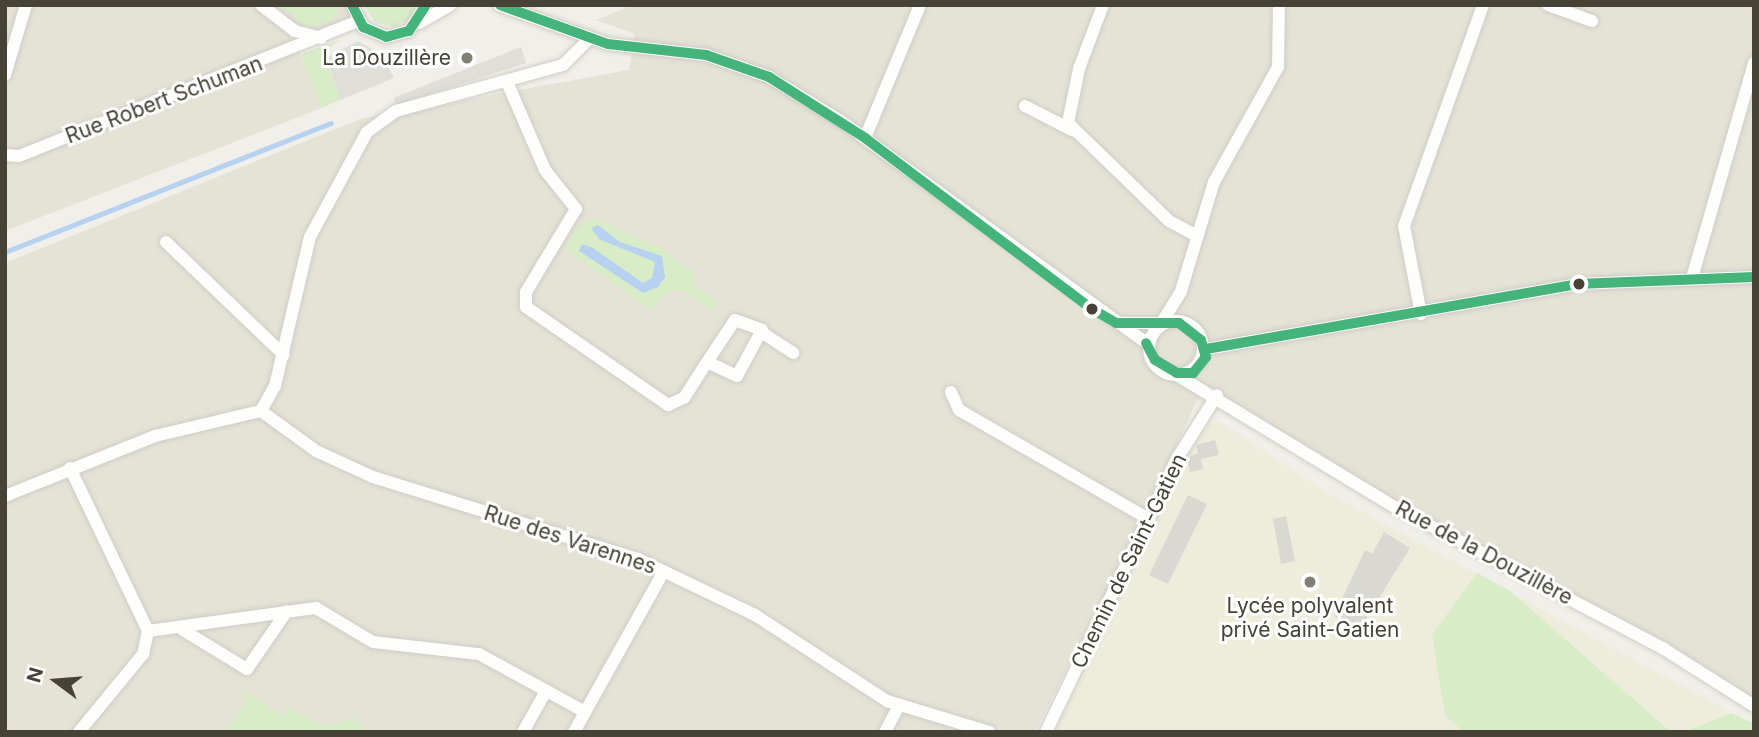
<!DOCTYPE html>
<html>
<head>
<meta charset="utf-8">
<style>
  body { margin:0 }
  #map { position:relative; width:1759px; height:737px; overflow:hidden; background:#f0efe9; font-family:Inter,sans-serif }
  div>[style] { position:absolute }
  [style*='--x'] { left:calc(var(--x)*1px); top:calc(var(--y)*1px); width:calc(var(--w)*1px); rotate:calc(var(--a)*1deg) }
  .residential>* { inset:0; background:#e5e2d6 }
  .education>* { inset:0; background:#eeecdb }
  .green>* { inset:0; background:#d8ecc7 }
  .parking>* { inset:0; background:#dfded9 }
  .water>* { inset:0; background:#b7d1f0 }
  .stream>* { height:4.5px; margin:-2.25px; padding:0 2.25px; transform-origin:2.25px; border-radius:2.25px; background:#b7d1f0 }
  .building>* { inset:0; background:#dad8d2 }
  .roads { filter:drop-shadow(0 0 2px #cecdc6) drop-shadow(0 0 2px #cecdc6) }
  .minor>* { height:12px; margin:-6px; padding:0 6px; transform-origin:6px; border-radius:6px; background:#fdfdfc }
  .minor>.ring { margin:-6px; padding:0; box-sizing:content-box; background:none; border:12px solid #fdfdfc; border-radius:50% }
  .bus-1>* { height:10px; margin:-5px; padding:0 5px; transform-origin:5px; border-radius:5px; background:#44b47b }
  .dots>* { width:19px; height:19px; translate:-50% -50%; box-sizing:border-box; border:4px solid #fff; border-radius:50% }
  span { translate:-50% -50%; white-space:nowrap; text-align:center; line-height:1.15; -webkit-text-stroke:6px #fff; paint-order:stroke }
  .poi-label { font-size:21px; color:#464235 }
  .right { translate:-100% -50%; text-align:right }
  .street-label { font-size:21px; color:#464235 }
  .frame { position:absolute; inset:0; border:7px solid #464235; pointer-events:none }
  .north { position:absolute; left:21px; top:646px; width:70px; height:70px; -webkit-text-stroke:5px #fff; paint-order:stroke; rotate:286deg; font-size:19px; font-weight:700; line-height:28px; text-align:center; color:#464235 }
  .north::after { content:''; display:block; margin:auto; width:24px; height:32px; background:#464235; clip-path:polygon(50% 0,100% 100%,50% 72%,0 100%) }
</style>
</head>
<body>
<div id="map">
  <div class="residential">
    <i style="clip-path:polygon(5px 5px,352px 5px,358px 21px,298px 47px,322px 108px,5px 231px)"></i>
    <i style="clip-path:polygon(632px 5px,1754px 5px,1754px 706px,1395px 507px,1217px 395px,1197px 400px,1139px 529px,1036px 729px,1028px 732px,5px 732px,5px 263px,360px 119px,629px 70px,635px 34px,596px 20px)"></i>
  </div>
  <div class="education">
    <i style="clip-path:polygon(1218px 421px,1333px 496px,1732px 713px,1718px 732px,1053px 732px,1199px 428px)"></i>
  </div>
  <div class="green">
    <i style="clip-path:polygon(276px 5px,340px 5px,331px 21px,310px 28px)"></i>
    <i style="clip-path:polygon(364px 5px,416px 5px,410px 19px,393px 27px,375px 22px)"></i>
    <i style="clip-path:polygon(340px 40px,323px 52px,340px 100px,322px 108px,301px 54px)"></i>
    <i style="clip-path:polygon(596px 219px,663px 249px,693px 272px,696px 287px,718px 302px,713px 311px,682px 290px,666px 292px,652px 311px,564px 249px,581px 223px)"></i>
    <i style="clip-path:polygon(1477px 573px,1510px 591px,1671px 732px,1463px 732px,1445px 715px,1432px 635px)"></i>
    <i style="clip-path:polygon(243px 690px,282px 716px,289px 707px,323px 727px,355px 717px,367px 732px,225px 732px,246px 703px)"></i>
    <i style="clip-path:polygon(1732px 713px,1754px 724px,1754px 732px,1684px 732px)"></i>
  </div>
  <div class="parking">
    <i style="clip-path:polygon(358px 41px,383px 55px,394px 78px,340px 100px,326px 58px)"></i>
    <i style="clip-path:polygon(521px 47px,526px 63px,396px 105px,393px 98px)"></i>
  </div>
  <div class="water">
    <i style="clip-path:polygon(598px 225px,620px 242px,662px 256px,665px 277px,658px 287px,643px 293px,579px 251px,582px 244px,593px 248px,643px 283px,652px 278px,655px 262px,599px 239px,591px 228px)"></i>
  </div>
  <div class="stream">
    <i style="--x:5;--y:252;--w:350;--a:-21.6"></i>
  </div>
  <div class="building">
    <i style="clip-path:polygon(1215px 440px,1219px 455px,1201px 459px,1203px 469px,1190px 472px,1187px 458px,1198px 453px,1196px 445px)"></i>
    <i style="clip-path:polygon(1188px 495px,1207px 504px,1168px 584px,1149px 575px)"></i>
    <i style="clip-path:polygon(1286px 516px,1295px 561px,1281px 564px,1273px 519px)"></i>
    <i style="clip-path:polygon(1384px 532px,1410px 548px,1358px 632px,1334px 616px,1365px 550px,1372px 554px)"></i>
  </div>
  <div class="roads">
    <div class="minor">
      <i style="--x:261;--y:5;--w:43;--a:37.4"></i>
      <i style="--x:295;--y:31;--w:27;--a:15"></i>
      <i style="--x:352;--y:5;--w:25;--a:63"></i>
      <i style="--x:363;--y:27;--w:25;--a:23"></i>
      <i style="--x:386;--y:37;--w:24;--a:-15"></i>
      <i style="--x:409;--y:31;--w:31;--a:-57"></i>
      <i style="--x:499;--y:5;--w:116;--a:19.7"></i>
      <i style="--x:608;--y:44;--w:99;--a:6.4"></i>
      <i style="--x:706;--y:55;--w:67;--a:19.2"></i>
      <i style="--x:769;--y:77;--w:84;--a:31.4"></i>
      <i style="--x:841;--y:121;--w:377;--a:36"></i>
      <i style="--x:1103;--y:5;--w:68;--a:110.6"></i>
      <i style="--x:1079;--y:69;--w:55;--a:101.5"></i>
      <i style="--x:1068;--y:123;--w:141;--a:44.1"></i>
      <i style="--x:1169;--y:221;--w:30;--a:28"></i>
      <i style="--x:1548;--y:5;--w:47;--a:20"></i>
      <i style="--x:419;--y:23;--w:36;--a:-30"></i>
      <i style="--x:5;--y:75;--w:73;--a:-73.3"></i>
      <i style="--x:507;--y:82;--w:96;--a:66.6"></i>
      <i style="--x:545;--y:170;--w:50;--a:51.5"></i>
      <i style="--x:576;--y:209;--w:97;--a:121.1"></i>
      <i style="--x:526;--y:292;--w:15;--a:90"></i>
      <i style="--x:526;--y:307;--w:173;--a:34.6"></i>
      <i style="--x:668;--y:405;--w:17;--a:-24"></i>
      <i style="--x:684;--y:398;--w:43;--a:-57.4"></i>
      <i style="--x:707;--y:362;--w:50;--a:-56.3"></i>
      <i style="--x:735;--y:320;--w:29;--a:20"></i>
      <i style="--x:762;--y:330;--w:52;--a:118.5"></i>
      <i style="--x:737;--y:376;--w:33;--a:-155"></i>
      <i style="--x:1025;--y:106;--w:53;--a:27.1"></i>
      <i style="--x:865;--y:138;--w:144;--a:-67.5"></i>
      <i style="--x:5;--y:155;--w:14;--a:4"></i>
      <i style="--x:19;--y:156;--w:365;--a:-21.7"></i>
      <i style="--x:166;--y:242;--w:163;--a:43.8"></i>
      <i style="--x:1692;--y:278;--w:224;--a:-73.9"></i>
      <i style="--x:1421;--y:314;--w:90;--a:-100.9"></i>
      <i style="--x:1404;--y:226;--w:235;--a:-70.3"></i>
      <i class="ring" style="left:1149px;top:321px;width:42px;height:42px"></i>
      <i style="--x:1162;--y:322;--w:36;--a:-58"></i>
      <i style="--x:1181;--y:291;--w:114;--a:-73.2"></i>
      <i style="--x:1214;--y:182;--w:132;--a:-60.9"></i>
      <i style="--x:1278;--y:67;--w:62;--a:-89.1"></i>
      <i style="--x:1119;--y:323;--w:39;--a:0"></i>
      <i style="--x:764;--y:334;--w:35;--a:33"></i>
      <i style="--x:1206;--y:349;--w:377;--a:-9.9"></i>
      <i style="--x:1577;--y:284;--w:177;--a:-2.3"></i>
      <i style="--x:1170;--y:371;--w:263;--a:31.2"></i>
      <i style="--x:1395;--y:507;--w:304;--a:27.8"></i>
      <i style="--x:1664;--y:649;--w:107;--a:32.3"></i>
      <i style="--x:951;--y:392;--w:20;--a:66"></i>
      <i style="--x:959;--y:410;--w:220;--a:29.9"></i>
      <i style="--x:261;--y:411;--w:68;--a:36"></i>
      <i style="--x:316;--y:451;--w:63;--a:24.5"></i>
      <i style="--x:373;--y:477;--w:277;--a:17.2"></i>
      <i style="--x:638;--y:559;--w:130;--a:25.6"></i>
      <i style="--x:755;--y:615;--w:158;--a:33.1"></i>
      <i style="--x:887;--y:701;--w:107;--a:16.9"></i>
      <i style="--x:70;--y:468;--w:181;--a:64.4"></i>
      <i style="--x:148;--y:631;--w:24;--a:102"></i>
      <i style="--x:143;--y:654;--w:101;--a:129.4"></i>
      <i style="--x:5;--y:496;--w:162;--a:-21.8"></i>
      <i style="--x:155;--y:436;--w:109;--a:-13.3"></i>
      <i style="--x:261;--y:411;--w:29;--a:-61"></i>
      <i style="--x:275;--y:386;--w:153;--a:-76.8"></i>
      <i style="--x:310;--y:237;--w:119;--a:-61.5"></i>
      <i style="--x:367;--y:132;--w:36;--a:-36"></i>
      <i style="--x:396;--y:111;--w:173;--a:-15.4"></i>
      <i style="--x:563;--y:65;--w:38;--a:-45"></i>
      <i style="--x:183;--y:630;--w:75;--a:31.4"></i>
      <i style="--x:247;--y:669;--w:70;--a:-55.4"></i>
      <i style="--x:148;--y:631;--w:170;--a:-7.8"></i>
      <i style="--x:316;--y:608;--w:66;--a:30.8"></i>
      <i style="--x:373;--y:642;--w:107;--a:6.5"></i>
      <i style="--x:479;--y:654;--w:121;--a:28.7"></i>
      <i style="--x:523;--y:732;--w:47;--a:-60.7"></i>
      <i style="--x:574;--y:732;--w:184;--a:-60.8"></i>
      <i style="--x:885;--y:732;--w:30;--a:-62"></i>
      <i style="--x:1046;--y:732;--w:305;--a:-64.4"></i>
      <i style="--x:1178;--y:457;--w:73;--a:-57.8"></i>
    </div>
  </div>
  <div class="bus-1">
    <i style="--x:352;--y:5;--w:25;--a:63"></i>
    <i style="--x:363;--y:27;--w:25;--a:23"></i>
    <i style="--x:386;--y:37;--w:24;--a:-15"></i>
    <i style="--x:409;--y:31;--w:31;--a:-57"></i>
    <i style="--x:500;--y:5;--w:115;--a:19.9"></i>
    <i style="--x:608;--y:44;--w:99;--a:6.4"></i>
    <i style="--x:706;--y:55;--w:67;--a:19.2"></i>
    <i style="--x:769;--y:77;--w:114;--a:32.4"></i>
    <i style="--x:865;--y:138;--w:284;--a:37"></i>
    <i style="--x:1092;--y:309;--w:28;--a:30"></i>
    <i style="--x:1116;--y:323;--w:63;--a:0"></i>
    <i style="--x:1179;--y:323;--w:28;--a:38"></i>
    <i style="--x:1201;--y:340;--w:18;--a:74"></i>
    <i style="--x:1206;--y:357;--w:21;--a:129"></i>
    <i style="--x:1193;--y:373;--w:16;--a:180"></i>
    <i style="--x:1177;--y:373;--w:26;--a:-149"></i>
    <i style="--x:1155;--y:360;--w:19;--a:-118"></i>
    <i style="--x:1206;--y:349;--w:377;--a:-9.9"></i>
    <i style="--x:1577;--y:284;--w:177;--a:-2.3"></i>
  </div>
  <div class="dots">
    <i style="left:467px;top:58px;background:#827f74"></i>
    <i style="left:1579px;top:284px;background:#464235"></i>
    <i style="left:1092px;top:309px;background:#464235"></i>
    <i style="left:1310px;top:582px;background:#827f74"></i>
  </div>
  <div class="poi-label">
    <span class="right" style="left:451px;top:58px">La Douzillère</span>
    <span style="left:1310px;top:618px">Lycée polyvalent<br>privé Saint-Gatien</span>
  </div>
  <div class="street-label">
    <span style="left:164px;top:100px;rotate:-21deg">Rue Robert Schuman</span>
    <span style="left:570px;top:540px;rotate:18deg">Rue des Varennes</span>
    <span style="left:1484px;top:553px;rotate:28deg">Rue de la Douzillère</span>
    <span style="left:1129px;top:561px;rotate:-64deg">Chemin de Saint-Gatien</span>
  </div>
  <div class="frame"></div>
  <div class="north">N</div>
</div>
</body>
</html>
